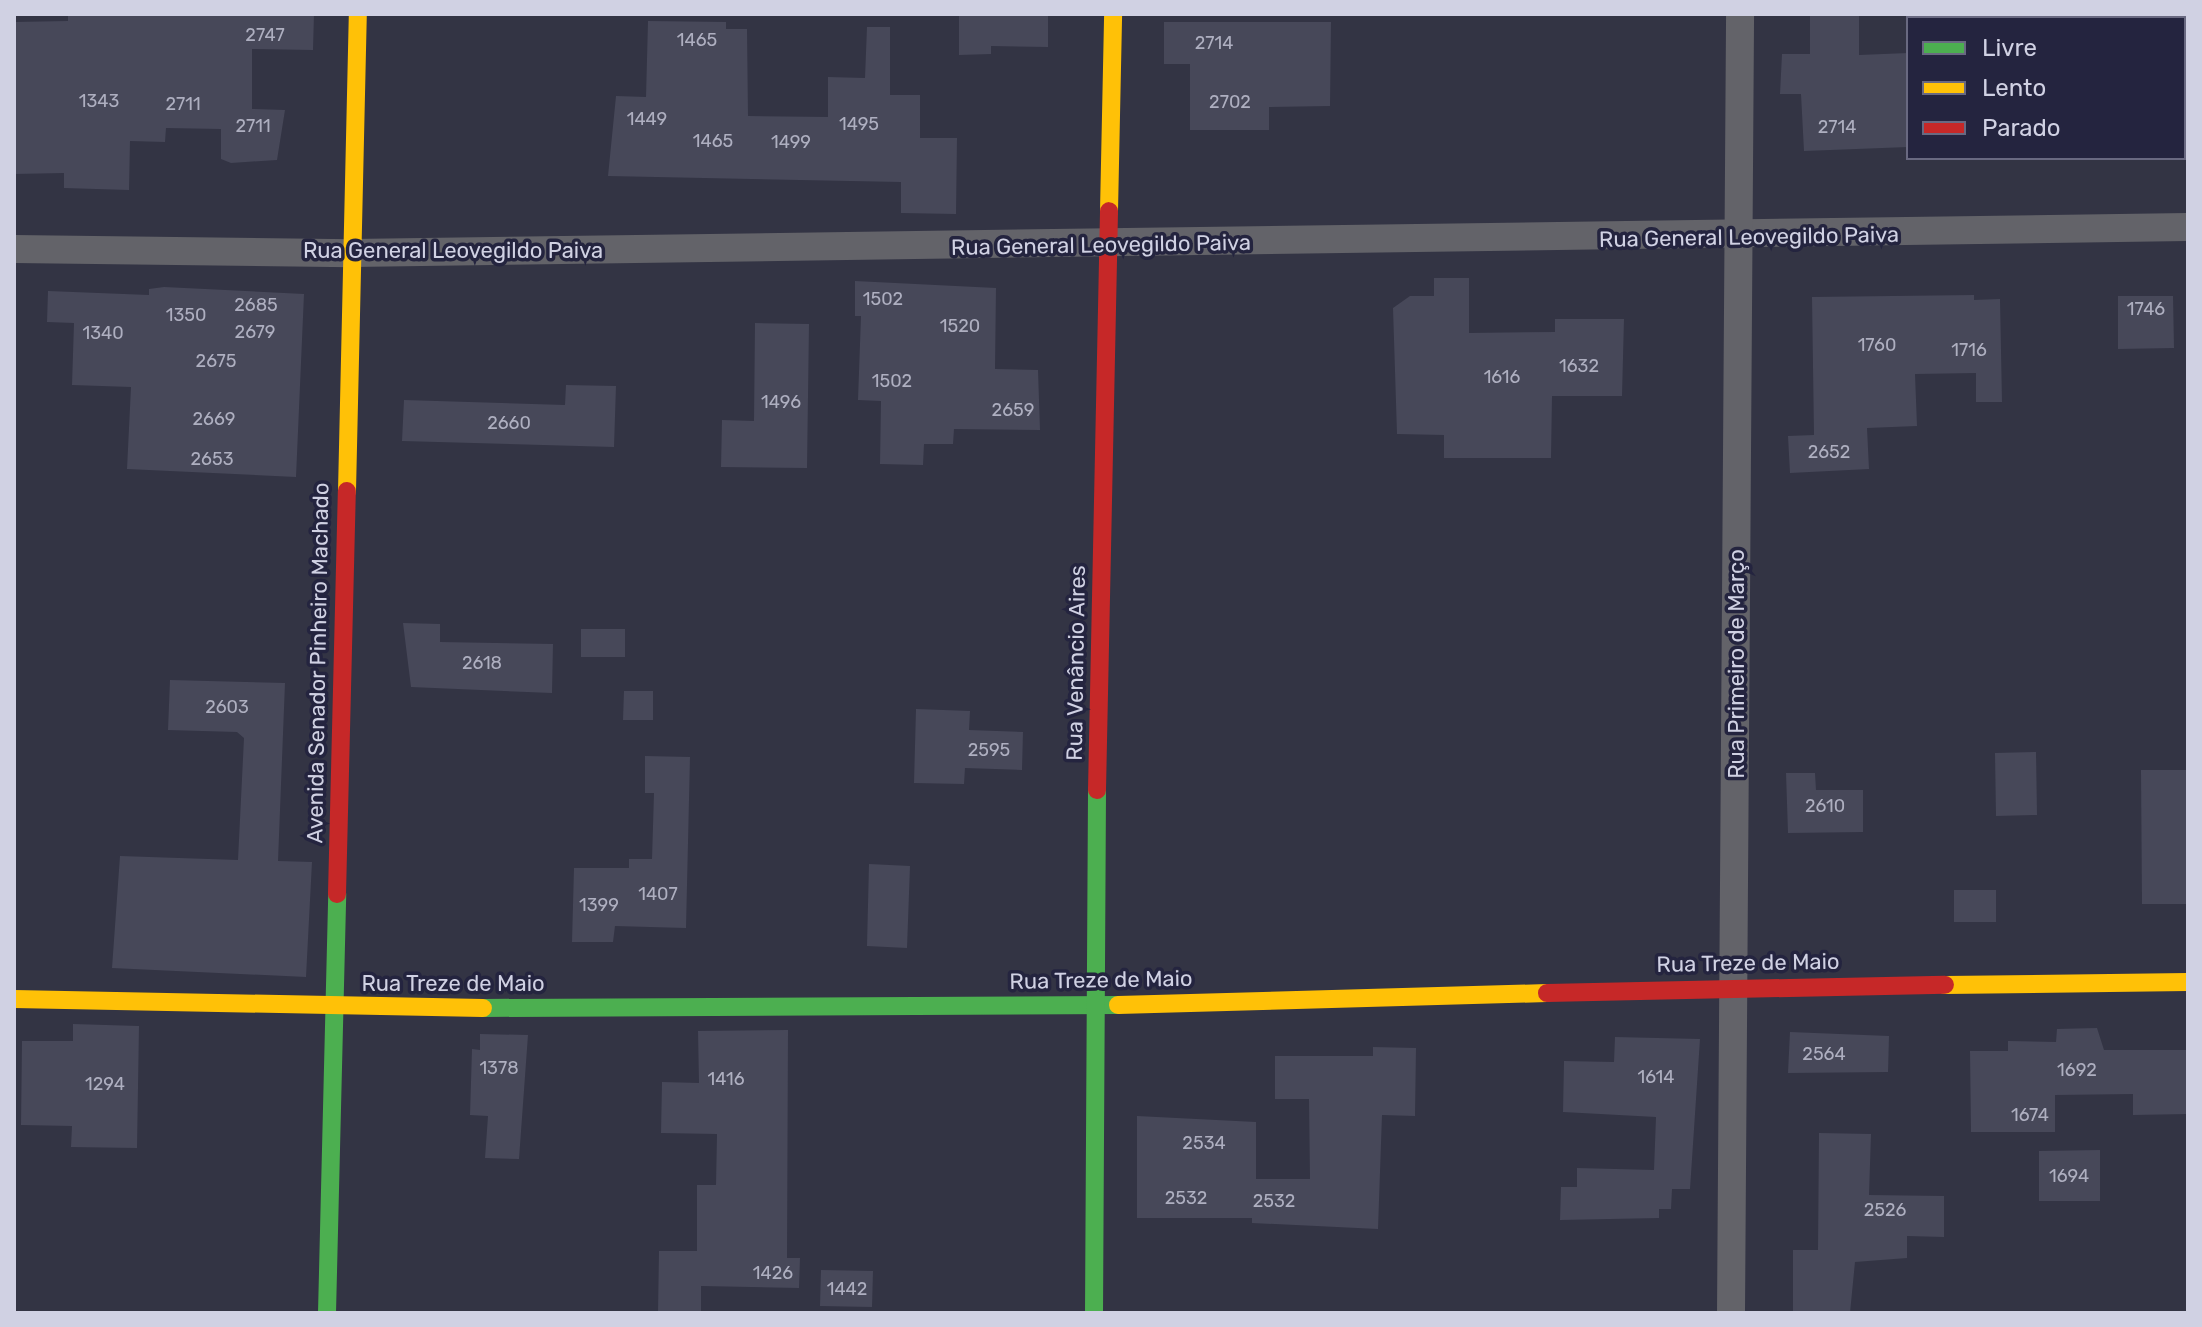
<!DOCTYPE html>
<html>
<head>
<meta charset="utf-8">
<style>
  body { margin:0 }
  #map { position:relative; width:2202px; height:1327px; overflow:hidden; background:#333444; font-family:Rubik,sans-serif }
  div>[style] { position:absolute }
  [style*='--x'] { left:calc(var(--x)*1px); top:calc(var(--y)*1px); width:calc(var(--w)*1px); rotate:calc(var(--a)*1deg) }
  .building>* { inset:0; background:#474859 }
  .street>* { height:28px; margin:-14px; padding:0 14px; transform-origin:14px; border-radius:14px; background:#636369 }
  .fast>* { height:18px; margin:-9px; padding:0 9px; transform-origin:9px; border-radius:9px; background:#4caf50 }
  .slow>* { height:18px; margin:-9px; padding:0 9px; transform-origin:9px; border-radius:9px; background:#ffc107 }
  .jam>* { height:18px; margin:-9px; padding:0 9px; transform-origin:9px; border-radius:9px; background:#c62828 }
  span { translate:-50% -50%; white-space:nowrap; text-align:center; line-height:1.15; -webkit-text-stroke:7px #24243f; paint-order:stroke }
  .number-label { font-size:18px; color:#aeafc0 }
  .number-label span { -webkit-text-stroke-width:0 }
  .street-label { font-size:22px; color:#d0d1e3 }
  .frame { position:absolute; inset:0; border:16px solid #d0d1e3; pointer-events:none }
  .legend { position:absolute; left:1906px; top:16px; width:280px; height:144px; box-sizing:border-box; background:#24243f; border:2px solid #696981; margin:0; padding:10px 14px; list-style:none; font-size:24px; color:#d0d1e3 }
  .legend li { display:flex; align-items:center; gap:16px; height:40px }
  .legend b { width:40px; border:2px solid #696981 }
</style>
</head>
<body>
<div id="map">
  <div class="building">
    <i style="clip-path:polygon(68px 14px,314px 14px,313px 50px,252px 49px,252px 109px,285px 110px,277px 160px,231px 163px,221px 159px,221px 129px,166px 128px,165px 142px,130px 141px,129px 190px,64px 188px,64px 173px,14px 174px,14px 22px,68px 21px)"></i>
    <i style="clip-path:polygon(959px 14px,1048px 14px,1048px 47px,991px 46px,991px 54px,959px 55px)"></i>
    <i style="clip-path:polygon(1810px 14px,1859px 14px,1859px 55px,1908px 53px,1908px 147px,1804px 151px,1801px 94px,1780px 94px,1782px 54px,1810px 54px)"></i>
    <i style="clip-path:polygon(648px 21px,726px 22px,726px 29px,747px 29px,748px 116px,828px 117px,828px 77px,865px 78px,867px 27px,890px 27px,890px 95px,920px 95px,920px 138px,957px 138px,956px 214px,901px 213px,901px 182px,608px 176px,616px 96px,646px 97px)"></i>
    <i style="clip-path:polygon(1164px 22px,1331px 22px,1330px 106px,1269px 107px,1269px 130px,1190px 130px,1190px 64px,1164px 64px)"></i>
    <i style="clip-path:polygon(1434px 278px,1469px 278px,1469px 333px,1555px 332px,1555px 319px,1624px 319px,1622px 396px,1552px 396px,1551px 458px,1444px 458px,1444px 435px,1397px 434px,1393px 308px,1410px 296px,1434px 296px)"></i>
    <i style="clip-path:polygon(855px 281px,996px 288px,995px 369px,1038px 370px,1040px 430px,954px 429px,953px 444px,924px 444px,923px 465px,880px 464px,881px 401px,858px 400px,861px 316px,855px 316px)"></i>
    <i style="clip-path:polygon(164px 287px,304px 294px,296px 477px,127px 469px,131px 387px,72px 385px,74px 323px,47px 322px,48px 291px,149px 295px,149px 289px)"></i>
    <i style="clip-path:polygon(1974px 295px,1974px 300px,2000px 299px,2002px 402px,1976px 402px,1976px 373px,1915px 374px,1917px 426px,1867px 428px,1869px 469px,1790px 473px,1788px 436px,1814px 435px,1812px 297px)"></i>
    <i style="clip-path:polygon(2118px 296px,2173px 296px,2174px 348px,2118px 349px)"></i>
    <i style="clip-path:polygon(755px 323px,809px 324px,807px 468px,721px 467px,722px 420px,754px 421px)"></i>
    <i style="clip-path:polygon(566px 385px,616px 386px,614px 447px,402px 441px,404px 400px,565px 405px)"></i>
    <i style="clip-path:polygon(403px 623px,440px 624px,440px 642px,553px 644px,552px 693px,411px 687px)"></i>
    <i style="clip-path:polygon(581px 629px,625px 629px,625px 657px,581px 657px)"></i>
    <i style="clip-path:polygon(170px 680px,285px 683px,278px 861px,312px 862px,306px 977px,112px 968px,120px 856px,238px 860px,244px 738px,237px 732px,168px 730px)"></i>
    <i style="clip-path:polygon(624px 691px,653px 691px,653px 720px,623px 720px)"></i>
    <i style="clip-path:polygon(916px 709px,970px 711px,969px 730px,1023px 732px,1022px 770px,965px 768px,964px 784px,914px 783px)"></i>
    <i style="clip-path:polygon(2036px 752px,2037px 815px,1996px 816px,1995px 753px)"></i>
    <i style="clip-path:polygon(645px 756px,690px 757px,686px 928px,615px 926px,613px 942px,572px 942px,574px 868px,629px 868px,629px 859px,652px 859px,654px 793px,645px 793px)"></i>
    <i style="clip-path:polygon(2141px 770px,2188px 770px,2188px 904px,2142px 904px)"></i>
    <i style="clip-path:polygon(1786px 773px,1815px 773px,1816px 790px,1863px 790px,1863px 832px,1788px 833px)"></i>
    <i style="clip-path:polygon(869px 864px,910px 866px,907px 948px,867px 946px)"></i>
    <i style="clip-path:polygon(1954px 890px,1996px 890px,1996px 922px,1954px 922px)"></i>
    <i style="clip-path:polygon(73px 1024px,139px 1026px,137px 1148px,71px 1147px,72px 1126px,21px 1125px,22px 1041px,73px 1041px)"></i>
    <i style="clip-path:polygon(2097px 1028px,2104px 1050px,2188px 1050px,2188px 1114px,2133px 1115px,2133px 1094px,2055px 1095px,2055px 1132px,1971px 1132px,1970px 1051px,2008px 1051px,2008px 1041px,2056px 1042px,2057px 1029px)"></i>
    <i style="clip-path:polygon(788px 1030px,787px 1258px,800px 1258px,799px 1288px,701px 1286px,701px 1313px,658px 1313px,659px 1251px,697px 1251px,697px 1185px,716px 1185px,717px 1134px,661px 1133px,662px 1082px,699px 1083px,698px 1031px)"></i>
    <i style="clip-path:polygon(1790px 1032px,1889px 1036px,1888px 1072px,1788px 1073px)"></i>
    <i style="clip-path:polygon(480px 1034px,528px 1035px,519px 1159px,485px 1158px,488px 1116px,470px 1115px,472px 1049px,480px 1050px)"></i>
    <i style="clip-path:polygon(1615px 1037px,1700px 1039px,1690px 1189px,1672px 1189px,1671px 1209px,1659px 1209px,1659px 1218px,1560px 1220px,1561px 1187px,1577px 1187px,1577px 1168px,1654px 1170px,1656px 1117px,1563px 1112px,1564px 1061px,1614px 1062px)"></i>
    <i style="clip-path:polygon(1373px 1047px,1416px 1048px,1415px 1116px,1382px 1115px,1378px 1229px,1252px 1223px,1252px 1218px,1137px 1218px,1137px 1116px,1256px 1122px,1256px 1179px,1310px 1179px,1309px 1099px,1275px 1099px,1275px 1056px,1373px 1056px)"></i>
    <i style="clip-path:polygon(1819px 1133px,1871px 1134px,1869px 1195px,1944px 1196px,1944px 1237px,1907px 1236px,1907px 1258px,1855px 1262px,1850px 1313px,1793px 1313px,1793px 1250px,1818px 1250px)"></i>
    <i style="clip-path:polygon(2100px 1150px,2100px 1201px,2039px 1201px,2039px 1151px)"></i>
    <i style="clip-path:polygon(821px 1270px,873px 1271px,872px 1307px,820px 1306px)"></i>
  </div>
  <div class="street">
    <i style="--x:14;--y:249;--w:338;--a:0.7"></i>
    <i style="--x:352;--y:253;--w:1836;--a:-0.81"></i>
    <i style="--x:1731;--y:1313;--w:1299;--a:-89.6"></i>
  </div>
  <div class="fast">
    <i style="--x:483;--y:1008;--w:635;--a:-0.27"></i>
    <i style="--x:327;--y:1313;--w:419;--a:-88.6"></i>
    <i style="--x:1094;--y:1313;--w:523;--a:-89.67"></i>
  </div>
  <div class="slow">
    <i style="--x:1109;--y:211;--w:197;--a:-88.8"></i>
    <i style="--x:347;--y:491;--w:477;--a:-88.7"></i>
    <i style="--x:1945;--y:985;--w:243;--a:-0.7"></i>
    <i style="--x:14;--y:999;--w:469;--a:1.1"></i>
    <i style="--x:1118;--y:1005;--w:429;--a:-1.6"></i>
  </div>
  <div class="jam">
    <i style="--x:1097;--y:790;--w:579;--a:-88.81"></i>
    <i style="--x:337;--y:894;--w:403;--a:-88.6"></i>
    <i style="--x:1547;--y:993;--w:398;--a:-1.2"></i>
  </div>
  <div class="number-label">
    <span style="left:265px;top:35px">2747</span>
    <span style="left:697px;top:40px">1465</span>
    <span style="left:1214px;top:43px">2714</span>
    <span style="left:99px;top:101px">1343</span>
    <span style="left:1230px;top:102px">2702</span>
    <span style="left:183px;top:104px">2711</span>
    <span style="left:647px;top:119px">1449</span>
    <span style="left:859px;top:124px">1495</span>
    <span style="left:253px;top:126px">2711</span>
    <span style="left:1837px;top:127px">2714</span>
    <span style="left:713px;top:141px">1465</span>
    <span style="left:791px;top:142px">1499</span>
    <span style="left:883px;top:299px">1502</span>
    <span style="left:256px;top:305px">2685</span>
    <span style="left:2146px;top:309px">1746</span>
    <span style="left:186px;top:315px">1350</span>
    <span style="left:960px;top:326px">1520</span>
    <span style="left:255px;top:332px">2679</span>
    <span style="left:103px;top:333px">1340</span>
    <span style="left:1877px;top:345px">1760</span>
    <span style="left:1969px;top:350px">1716</span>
    <span style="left:216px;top:361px">2675</span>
    <span style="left:1579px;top:366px">1632</span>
    <span style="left:1502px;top:377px">1616</span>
    <span style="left:892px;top:381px">1502</span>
    <span style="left:781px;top:402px">1496</span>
    <span style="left:1013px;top:410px">2659</span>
    <span style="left:214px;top:419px">2669</span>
    <span style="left:509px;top:423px">2660</span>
    <span style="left:1829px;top:452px">2652</span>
    <span style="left:212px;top:459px">2653</span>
    <span style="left:482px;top:663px">2618</span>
    <span style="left:227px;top:707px">2603</span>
    <span style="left:989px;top:750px">2595</span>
    <span style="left:1825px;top:806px">2610</span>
    <span style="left:658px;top:894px">1407</span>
    <span style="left:599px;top:905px">1399</span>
    <span style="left:1824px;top:1054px">2564</span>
    <span style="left:499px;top:1068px">1378</span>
    <span style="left:2077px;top:1070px">1692</span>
    <span style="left:1656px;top:1077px">1614</span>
    <span style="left:726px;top:1079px">1416</span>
    <span style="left:105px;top:1084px">1294</span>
    <span style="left:2030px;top:1115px">1674</span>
    <span style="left:1204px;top:1143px">2534</span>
    <span style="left:2069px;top:1176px">1694</span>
    <span style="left:1186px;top:1198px">2532</span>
    <span style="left:1274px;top:1201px">2532</span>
    <span style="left:1885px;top:1210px">2526</span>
    <span style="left:773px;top:1273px">1426</span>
    <span style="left:847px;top:1289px">1442</span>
  </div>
  <div class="street-label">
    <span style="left:1749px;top:237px;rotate:-1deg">Rua General Leovegildo Paiva</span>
    <span style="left:1101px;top:245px;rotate:-1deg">Rua General Leovegildo Paiva</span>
    <span style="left:453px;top:251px">Rua General Leovegildo Paiva</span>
    <span style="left:318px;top:663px;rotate:-89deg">Avenida Senador Pinheiro Machado</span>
    <span style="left:1076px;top:663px;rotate:-89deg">Rua Venâncio Aires</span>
    <span style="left:1737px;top:664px;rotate:-90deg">Rua Primeiro de Março</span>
    <span style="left:1748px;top:963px;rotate:-1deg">Rua Treze de Maio</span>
    <span style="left:1101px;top:980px;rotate:-1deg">Rua Treze de Maio</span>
    <span style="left:453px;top:984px">Rua Treze de Maio</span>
  </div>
  <div class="frame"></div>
  <ul class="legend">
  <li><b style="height:10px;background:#4caf50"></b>Livre</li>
  <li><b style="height:10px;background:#ffc107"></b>Lento</li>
  <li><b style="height:10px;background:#c62828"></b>Parado</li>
  </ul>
</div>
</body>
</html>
